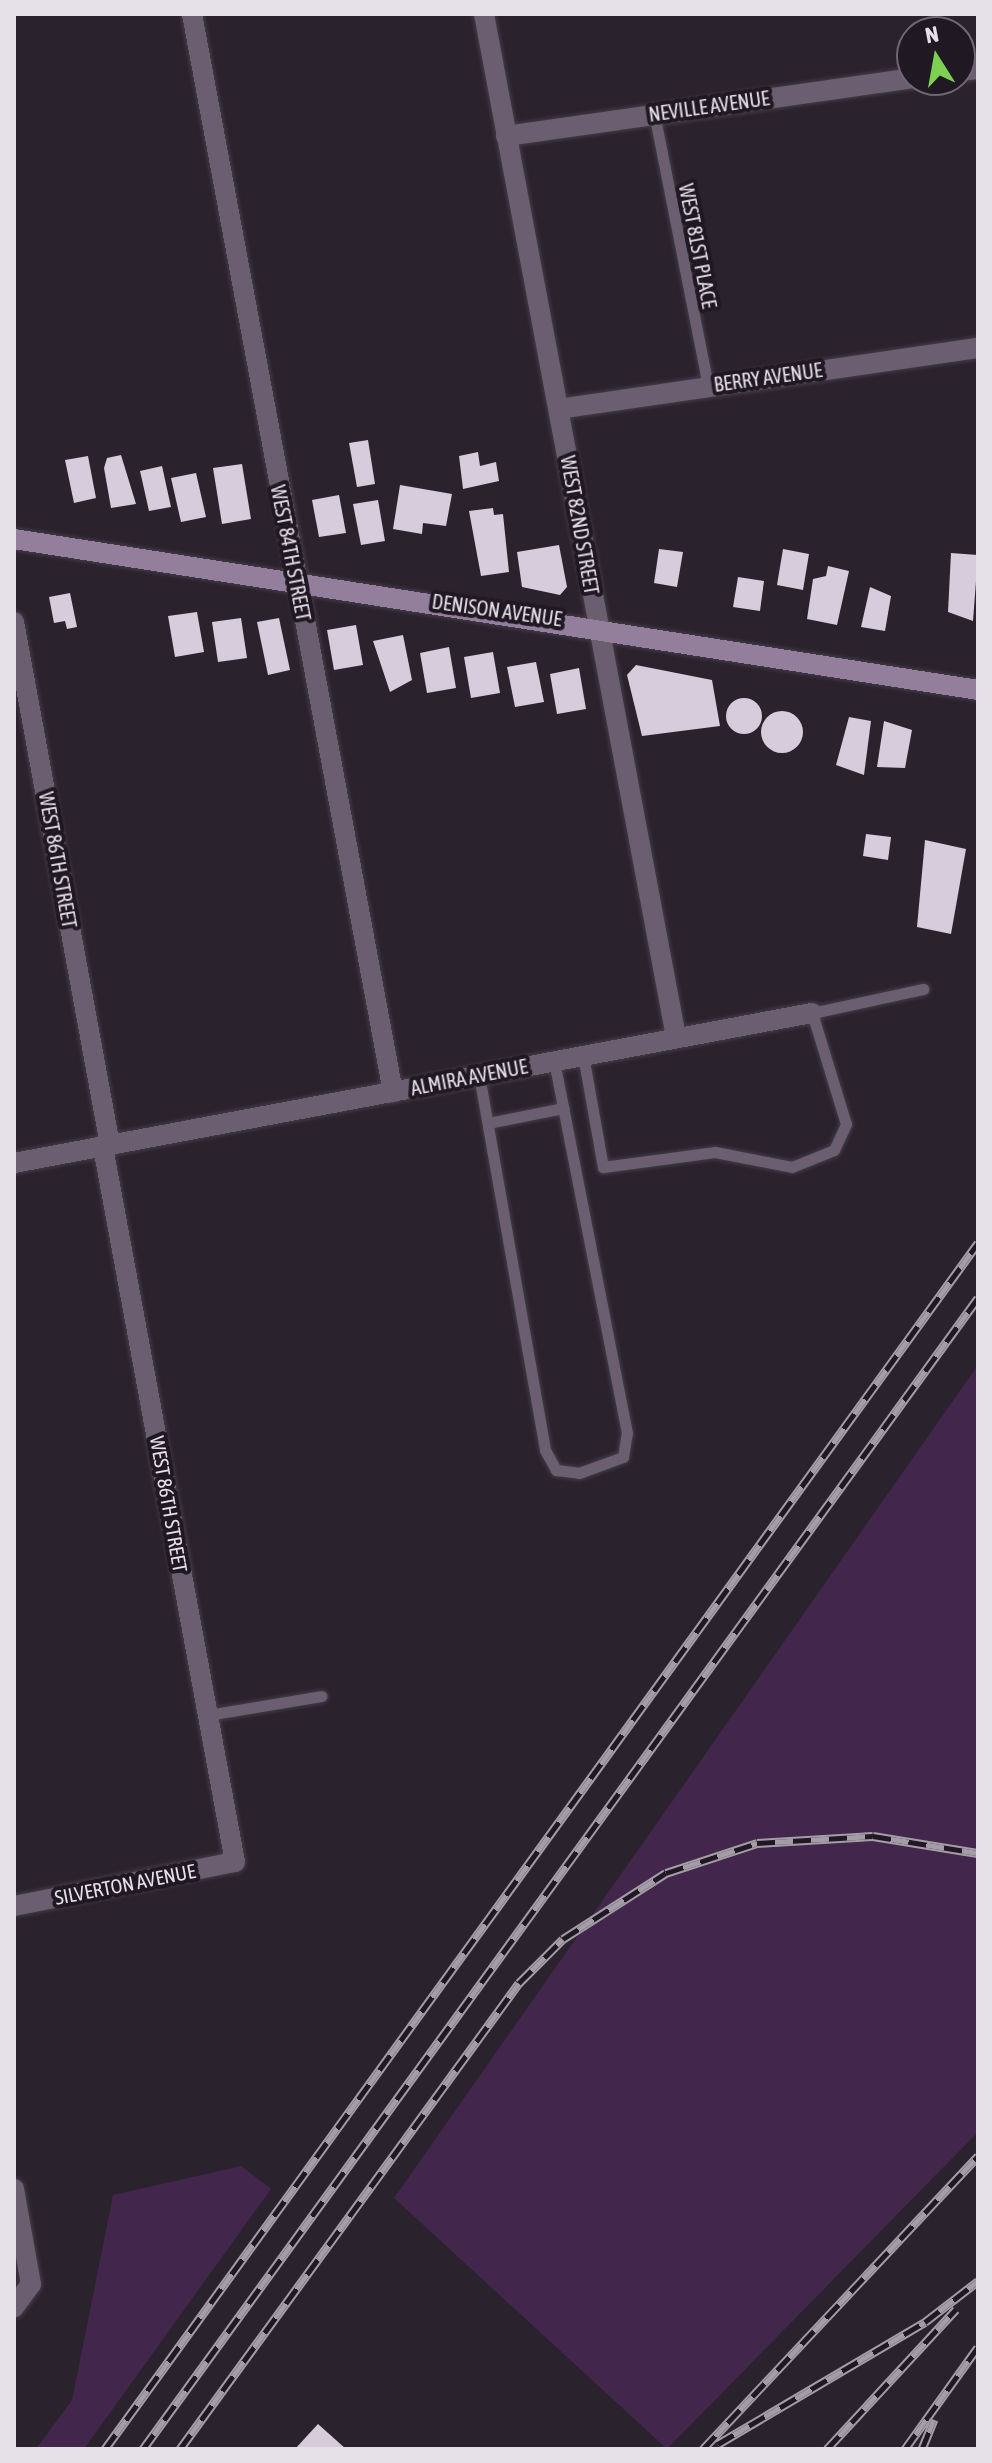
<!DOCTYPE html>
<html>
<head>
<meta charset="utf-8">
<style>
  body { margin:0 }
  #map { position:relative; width:992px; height:2463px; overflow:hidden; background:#2a222d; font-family:"Asap Condensed",sans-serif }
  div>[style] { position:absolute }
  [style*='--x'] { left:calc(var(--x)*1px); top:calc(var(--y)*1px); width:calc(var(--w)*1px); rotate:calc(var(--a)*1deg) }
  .green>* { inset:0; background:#42264c }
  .building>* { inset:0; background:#d6ccdb }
  .round { border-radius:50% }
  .roads { filter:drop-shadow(0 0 2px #443d47) drop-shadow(0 0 2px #443d47) }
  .service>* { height:11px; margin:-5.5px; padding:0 5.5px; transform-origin:5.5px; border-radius:5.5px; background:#6b5e71 }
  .minor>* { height:20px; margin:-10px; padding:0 10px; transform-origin:10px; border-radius:10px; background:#6b5e71 }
  .secondary>* { height:20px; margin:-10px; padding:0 10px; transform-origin:10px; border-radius:10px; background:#937e9c }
  .rail>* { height:9px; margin-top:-4.5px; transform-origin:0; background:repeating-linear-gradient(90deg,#201823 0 18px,#a39da6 0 36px); box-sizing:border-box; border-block:2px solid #a39da6 }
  span { translate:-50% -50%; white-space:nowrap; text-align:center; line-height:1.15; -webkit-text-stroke:8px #201823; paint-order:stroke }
  .street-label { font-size:20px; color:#e6e1e9 }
  .frame { position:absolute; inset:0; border:16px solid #e6e1e9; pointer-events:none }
  .north { position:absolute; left:896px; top:16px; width:80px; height:80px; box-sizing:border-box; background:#201823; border:2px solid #6f6872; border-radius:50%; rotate:349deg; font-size:22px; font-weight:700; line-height:32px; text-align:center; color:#e6e1e9 }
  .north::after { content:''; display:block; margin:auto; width:28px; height:36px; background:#7ed053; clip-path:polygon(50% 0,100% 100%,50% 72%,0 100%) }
</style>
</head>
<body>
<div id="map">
  <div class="green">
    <i style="clip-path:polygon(978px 1365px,978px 2132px,667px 2449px,394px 2198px)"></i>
    <i style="clip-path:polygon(241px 2166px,271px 2189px,84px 2449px,36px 2449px,72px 2400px,113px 2195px)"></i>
  </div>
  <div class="building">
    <i style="clip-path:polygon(368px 440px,375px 484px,357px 487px,349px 443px)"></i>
    <i style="clip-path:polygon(478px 452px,480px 466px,496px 462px,499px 481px,463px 489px,459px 456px)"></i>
    <i style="clip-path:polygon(121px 455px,136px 504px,111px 508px,104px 468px,107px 458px)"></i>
    <i style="clip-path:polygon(88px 456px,96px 498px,74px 503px,65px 460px)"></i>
    <i style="clip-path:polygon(242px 464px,251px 519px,222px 524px,213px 468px)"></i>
    <i style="clip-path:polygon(162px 466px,171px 507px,149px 511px,140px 471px)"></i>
    <i style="clip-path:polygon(196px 473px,206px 517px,181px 522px,171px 478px)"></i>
    <i style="clip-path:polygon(400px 485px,452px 494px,446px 526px,423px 523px,422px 534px,393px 529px)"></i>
    <i style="clip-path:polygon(339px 495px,346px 533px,319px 537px,312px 500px)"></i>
    <i style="clip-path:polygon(378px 500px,385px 541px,361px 545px,353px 504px)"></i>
    <i style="clip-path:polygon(493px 508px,494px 515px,503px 514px,509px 572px,481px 576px,469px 511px)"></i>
    <i style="clip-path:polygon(559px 545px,567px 587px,560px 595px,522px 587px,517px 552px)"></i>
    <i style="clip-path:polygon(659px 549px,683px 552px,677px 587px,654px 583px)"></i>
    <i style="clip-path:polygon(783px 549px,809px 554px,803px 590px,777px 585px)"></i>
    <i style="clip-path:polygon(951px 553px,978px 555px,973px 621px,948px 612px)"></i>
    <i style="clip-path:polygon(828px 566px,849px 571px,837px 625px,807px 619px,813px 579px,826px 576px)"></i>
    <i style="clip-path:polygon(738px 577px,764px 581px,760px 611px,733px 607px)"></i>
    <i style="clip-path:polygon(870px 587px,891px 596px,885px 631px,861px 627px)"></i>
    <i style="clip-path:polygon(70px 593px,77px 627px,67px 629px,65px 621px,54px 623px,49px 597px)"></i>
    <i style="clip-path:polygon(197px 612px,204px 652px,175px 657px,168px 616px)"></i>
    <i style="clip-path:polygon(241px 618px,247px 658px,218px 662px,212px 622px)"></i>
    <i style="clip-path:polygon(279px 618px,290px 670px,268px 675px,257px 622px)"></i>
    <i style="clip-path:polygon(356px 625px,363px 665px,334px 670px,327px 630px)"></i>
    <i style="clip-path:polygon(403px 635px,412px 680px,390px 692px,373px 641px)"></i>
    <i style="clip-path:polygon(449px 647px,456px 688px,427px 693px,420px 653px)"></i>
    <i style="clip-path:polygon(493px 652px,500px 693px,471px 698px,464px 657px)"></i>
    <i style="clip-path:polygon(536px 662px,544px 702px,515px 707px,507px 667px)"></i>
    <i style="clip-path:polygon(636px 665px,712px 680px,720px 726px,642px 736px,627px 675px)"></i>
    <i style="clip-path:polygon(579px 668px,586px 709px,557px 714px,550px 674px)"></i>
    <i class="round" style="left:726px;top:698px;width:36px;height:36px"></i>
    <i class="round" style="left:761px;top:711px;width:42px;height:42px"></i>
    <i style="clip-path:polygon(849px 717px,871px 721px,864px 775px,836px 765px)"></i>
    <i style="clip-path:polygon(884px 721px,912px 730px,905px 768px,877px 767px)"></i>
    <i style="clip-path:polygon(866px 834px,891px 837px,888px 860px,863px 856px)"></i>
    <i style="clip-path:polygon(925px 840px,966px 849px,951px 934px,917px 927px)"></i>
    <i style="clip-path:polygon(318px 2424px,346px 2449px,295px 2449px)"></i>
  </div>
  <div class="roads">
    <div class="service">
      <i style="--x:654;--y:113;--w:277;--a:78.8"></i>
      <i style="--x:583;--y:1055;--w:114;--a:79.9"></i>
      <i style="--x:603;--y:1167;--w:113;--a:-7.6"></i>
      <i style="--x:715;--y:1152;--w:78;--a:11"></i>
      <i style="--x:792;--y:1167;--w:45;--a:-22"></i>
      <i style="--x:834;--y:1150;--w:29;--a:-65"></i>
      <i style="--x:846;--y:1124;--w:116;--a:-107"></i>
      <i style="--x:812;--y:1013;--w:114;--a:-12.2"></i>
      <i style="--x:479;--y:1075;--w:381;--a:80"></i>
      <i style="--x:545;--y:1450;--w:23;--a:61"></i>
      <i style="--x:556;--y:1470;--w:23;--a:7"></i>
      <i style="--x:579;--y:1473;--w:47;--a:-20"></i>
      <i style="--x:623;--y:1457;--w:24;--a:-81"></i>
      <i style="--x:627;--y:1433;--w:379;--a:-101.1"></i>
      <i style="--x:488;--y:1123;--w:77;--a:-11.2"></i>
      <i style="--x:208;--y:1715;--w:115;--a:-9.5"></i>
    </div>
    <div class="minor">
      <i style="--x:192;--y:14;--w:1097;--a:79.44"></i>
      <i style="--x:484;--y:14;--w:1041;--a:79.37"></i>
      <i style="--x:960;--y:71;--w:18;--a:-6"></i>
      <i style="--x:506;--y:136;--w:410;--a:-8.1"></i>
      <i style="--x:559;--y:409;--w:423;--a:-8.3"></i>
      <i style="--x:14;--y:622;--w:532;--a:79.6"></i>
      <i style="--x:14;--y:1163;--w:812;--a:-10.65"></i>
      <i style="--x:14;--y:1906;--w:225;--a:-11.3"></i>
      <i style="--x:235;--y:1862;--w:727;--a:-100.46"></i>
      <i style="--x:14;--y:2189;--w:97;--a:79.9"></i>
      <i style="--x:31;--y:2284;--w:29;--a:126"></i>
    </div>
    <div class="secondary">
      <i style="--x:14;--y:539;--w:976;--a:8.9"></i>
    </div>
  </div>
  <div class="rail">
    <i style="--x:718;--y:2444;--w:240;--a:-30.5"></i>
    <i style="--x:925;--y:2322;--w:67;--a:-37.7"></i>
    <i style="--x:105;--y:2449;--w:1489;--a:-54.1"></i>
    <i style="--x:143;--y:2449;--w:1422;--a:-54.04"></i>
    <i style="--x:180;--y:2449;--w:576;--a:-53.97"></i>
    <i style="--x:519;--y:1983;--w:62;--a:-45"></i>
    <i style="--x:563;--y:1939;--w:122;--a:-32.7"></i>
    <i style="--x:666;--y:1873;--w:96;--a:-18.2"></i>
    <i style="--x:757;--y:1843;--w:116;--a:-3.5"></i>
    <i style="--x:873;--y:1836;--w:106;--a:9.2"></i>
    <i style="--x:703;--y:2449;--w:402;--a:-46.8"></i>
    <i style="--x:827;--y:2449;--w:190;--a:-47.3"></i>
    <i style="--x:905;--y:2449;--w:125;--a:-54.4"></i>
    <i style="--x:922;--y:2449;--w:32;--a:-68"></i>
  </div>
  <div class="street-label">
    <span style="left:709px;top:106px;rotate:-8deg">NEVILLE AVENUE</span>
    <span style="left:698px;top:246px;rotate:79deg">WEST 81ST PLACE</span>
    <span style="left:768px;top:377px;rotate:-8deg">BERRY AVENUE</span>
    <span style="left:580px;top:525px;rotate:80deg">WEST 82ND STREET</span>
    <span style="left:291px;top:553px;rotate:79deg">WEST 84TH STREET</span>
    <span style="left:497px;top:610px;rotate:8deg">DENISON AVENUE</span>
    <span style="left:58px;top:860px;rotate:80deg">WEST 86TH STREET</span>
    <span style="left:469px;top:1077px;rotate:-11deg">ALMIRA AVENUE</span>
    <span style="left:169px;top:1504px;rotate:80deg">WEST 86TH STREET</span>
    <span style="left:125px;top:1884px;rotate:-11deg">SILVERTON AVENUE</span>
  </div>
  <div class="frame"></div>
  <div class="north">N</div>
</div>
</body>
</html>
